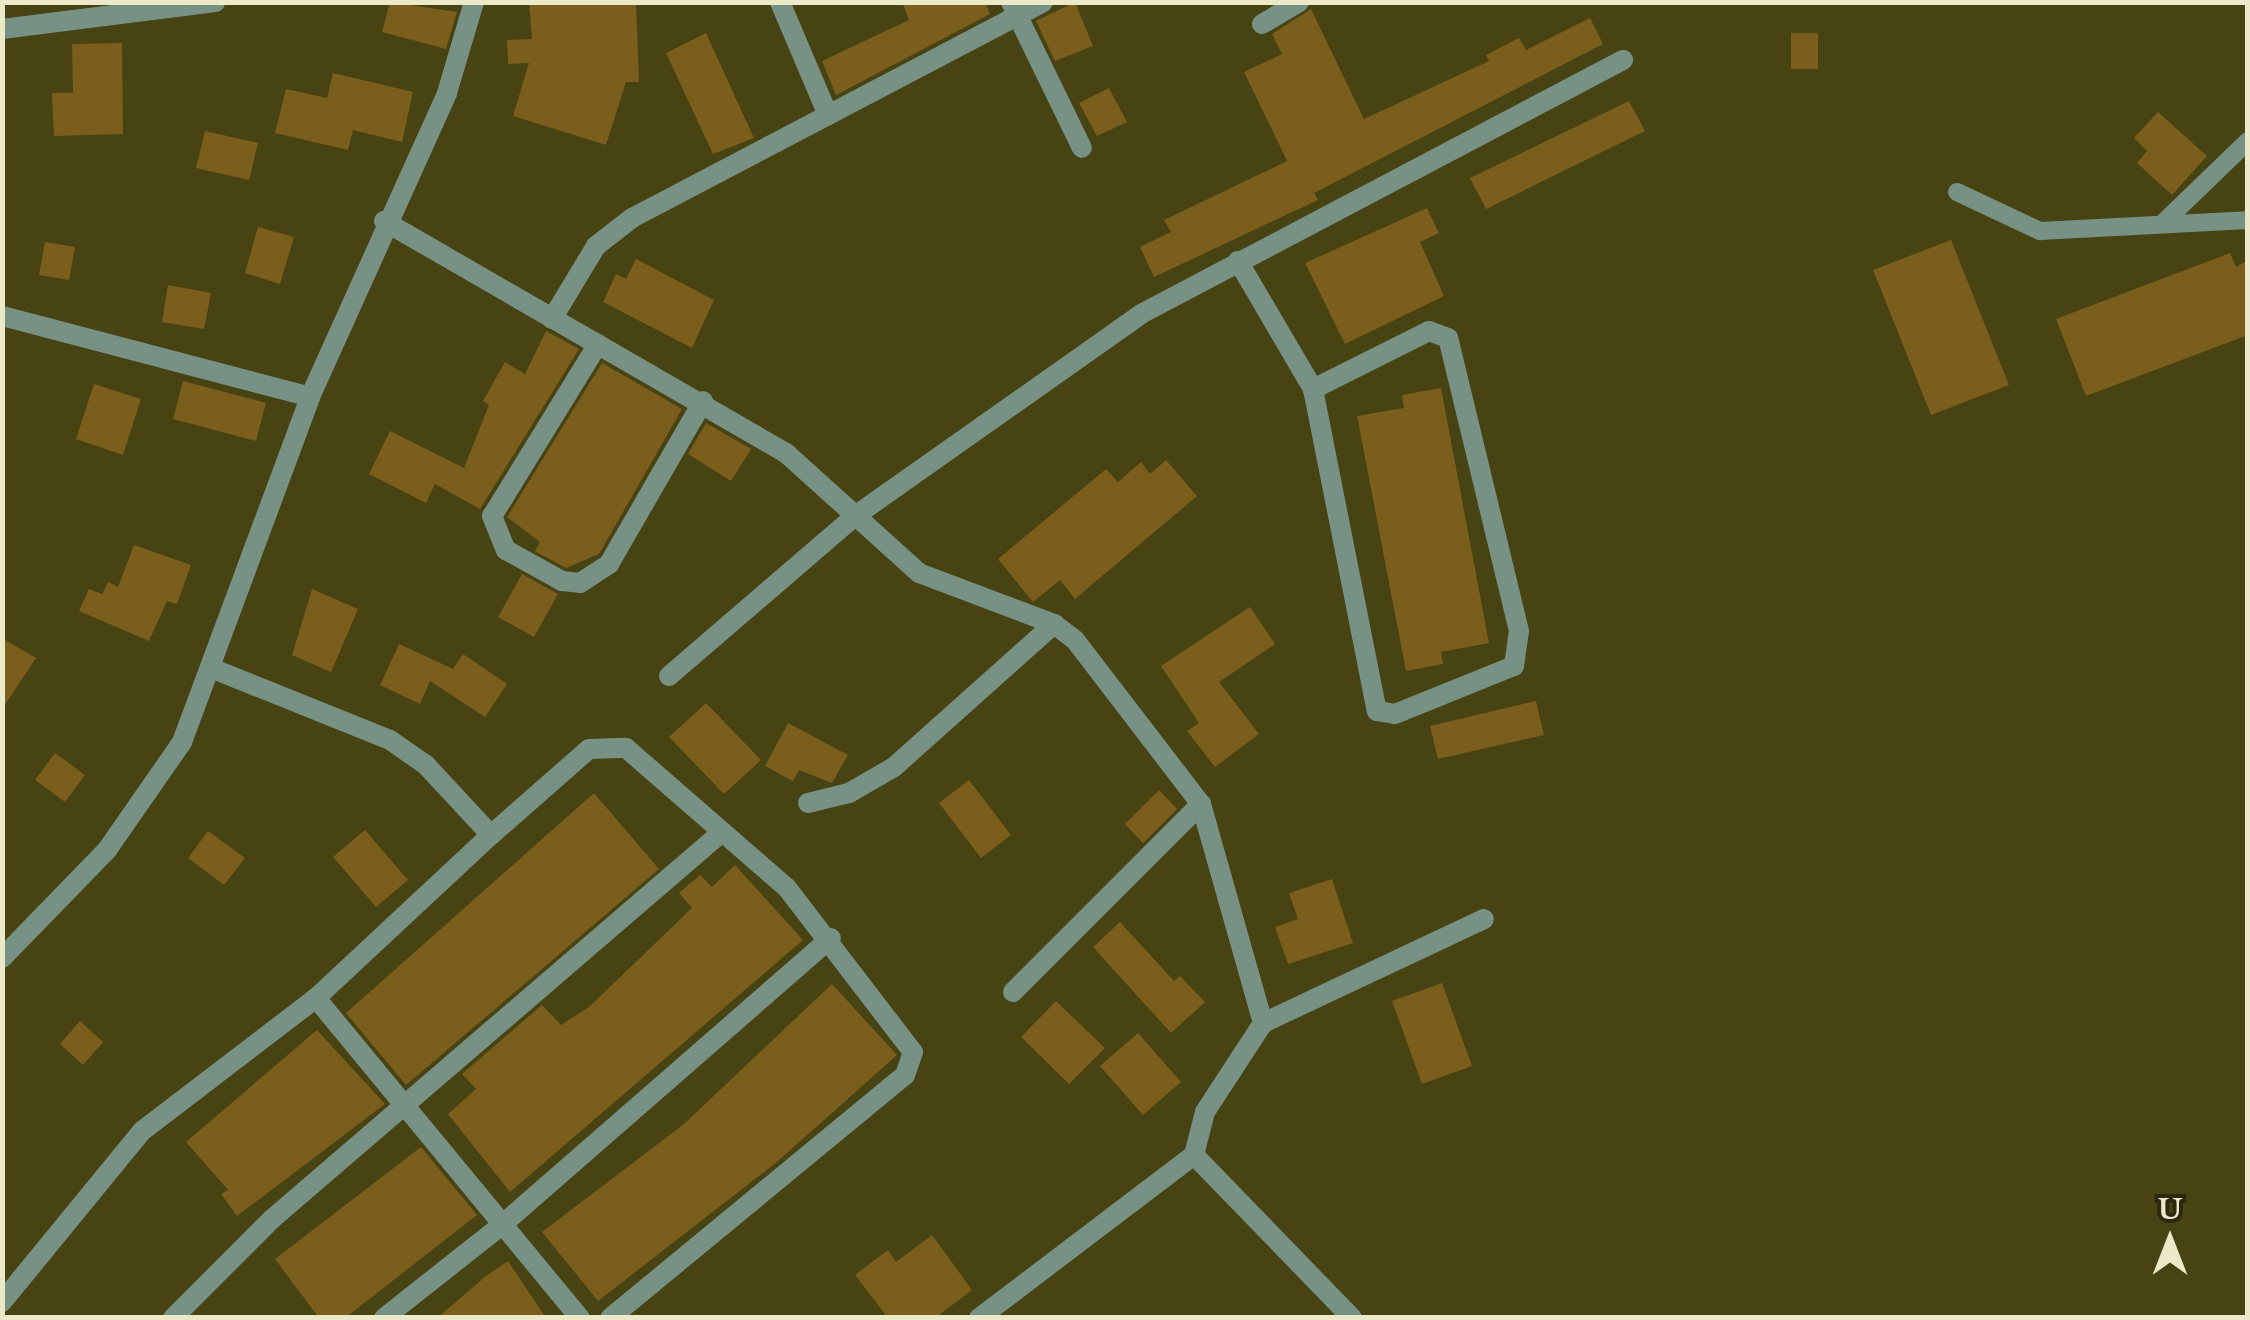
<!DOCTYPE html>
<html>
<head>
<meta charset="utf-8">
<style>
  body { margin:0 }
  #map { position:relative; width:2250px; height:1320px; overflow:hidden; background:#484313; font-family:"Libre Baskerville",serif }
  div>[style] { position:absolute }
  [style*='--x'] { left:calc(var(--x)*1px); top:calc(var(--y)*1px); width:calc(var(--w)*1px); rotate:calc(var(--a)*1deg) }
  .building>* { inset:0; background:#7b5d1c }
  .lane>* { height:18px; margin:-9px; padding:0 9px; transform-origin:9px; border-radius:9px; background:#779284 }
  .street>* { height:20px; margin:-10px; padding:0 10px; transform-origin:10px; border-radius:10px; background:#779284 }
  span { translate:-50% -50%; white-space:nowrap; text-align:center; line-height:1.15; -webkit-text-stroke:10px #2c290f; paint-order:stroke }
  .frame { position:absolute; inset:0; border:5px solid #ece9c9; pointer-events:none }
  .north { position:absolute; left:2120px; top:1190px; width:100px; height:100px; -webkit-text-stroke:8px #2c290f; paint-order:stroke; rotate:0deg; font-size:28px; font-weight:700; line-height:40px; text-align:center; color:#ece9c9 }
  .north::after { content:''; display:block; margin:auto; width:35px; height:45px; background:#ece9c9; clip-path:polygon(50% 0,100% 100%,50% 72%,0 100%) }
</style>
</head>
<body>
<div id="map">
  <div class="building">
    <i style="clip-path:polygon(390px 2px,457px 12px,446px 49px,382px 32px)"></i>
    <i style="clip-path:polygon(529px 2px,636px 2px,639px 82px,626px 82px,606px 145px,513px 116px,529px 63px,508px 64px,507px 40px,532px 39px)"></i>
    <i style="clip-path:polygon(902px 2px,985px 2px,990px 14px,836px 95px,822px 61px,909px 20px)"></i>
    <i style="clip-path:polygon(1075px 2px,1093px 46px,1055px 61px,1036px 21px)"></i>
    <i style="clip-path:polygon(1311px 9px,1364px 119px,1489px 61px,1486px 55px,1519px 38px,1526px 50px,1590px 18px,1603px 44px,1314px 193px,1318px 200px,1154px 277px,1140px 247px,1171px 232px,1164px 220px,1287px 161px,1244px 72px,1282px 54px,1272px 34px)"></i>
    <i style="clip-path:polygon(706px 33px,754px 138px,713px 154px,666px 53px)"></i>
    <i style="clip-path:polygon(1791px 33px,1818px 33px,1818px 69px,1791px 69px)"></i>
    <i style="clip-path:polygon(122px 43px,123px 134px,54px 136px,52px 93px,73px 93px,72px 44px)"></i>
    <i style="clip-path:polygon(333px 73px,413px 92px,402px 142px,353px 130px,348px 150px,275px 133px,286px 89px,327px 98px)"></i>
    <i style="clip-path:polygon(1109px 88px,1127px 122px,1097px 136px,1079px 103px)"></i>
    <i style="clip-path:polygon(1629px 101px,1645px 131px,1486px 209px,1470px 178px)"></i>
    <i style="clip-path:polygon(2158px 112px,2207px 156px,2172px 195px,2137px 163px,2147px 151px,2134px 138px)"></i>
    <i style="clip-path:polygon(205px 131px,258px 143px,249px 180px,196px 168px)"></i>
    <i style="clip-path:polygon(1427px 208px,1439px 233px,1420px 242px,1444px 296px,1345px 344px,1305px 263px)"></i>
    <i style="clip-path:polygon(258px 227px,294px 237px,280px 284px,245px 273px)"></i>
    <i style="clip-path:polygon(1951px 240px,2009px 385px,1931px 415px,1873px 270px)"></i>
    <i style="clip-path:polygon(45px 242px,75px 247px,69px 280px,39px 275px)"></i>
    <i style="clip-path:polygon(2230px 253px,2236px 267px,2248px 260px,2248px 335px,2086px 396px,2056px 319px)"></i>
    <i style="clip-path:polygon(636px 259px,714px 300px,692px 348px,603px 302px,616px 274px,626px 279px)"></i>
    <i style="clip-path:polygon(168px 285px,211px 293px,204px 329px,162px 322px)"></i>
    <i style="clip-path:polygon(546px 331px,579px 349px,480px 509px,435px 484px,426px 503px,369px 474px,390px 431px,464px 468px,489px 405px,483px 401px,505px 362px,525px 374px)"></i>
    <i style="clip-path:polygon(602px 363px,682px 409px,599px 554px,566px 568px,535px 551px,540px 542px,507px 517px)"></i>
    <i style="clip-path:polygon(183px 381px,266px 403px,256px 441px,173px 419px)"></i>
    <i style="clip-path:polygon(94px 384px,141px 399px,123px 455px,76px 439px)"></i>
    <i style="clip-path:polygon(1441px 388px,1489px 643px,1441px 652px,1443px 664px,1406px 671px,1357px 416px,1404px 408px,1402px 395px)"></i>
    <i style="clip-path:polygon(706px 423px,751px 449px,731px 481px,688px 454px)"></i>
    <i style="clip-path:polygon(1166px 460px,1197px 496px,1075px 599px,1060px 580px,1033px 602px,998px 559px,1106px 469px,1118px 482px,1141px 462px,1150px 474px)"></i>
    <i style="clip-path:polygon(134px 545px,191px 565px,177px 604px,167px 601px,149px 641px,79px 611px,89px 589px,102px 594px,108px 582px,118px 587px)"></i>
    <i style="clip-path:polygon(522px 574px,558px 594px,534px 637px,498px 617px)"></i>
    <i style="clip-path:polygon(312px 589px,358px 609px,331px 672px,292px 655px)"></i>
    <i style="clip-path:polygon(1250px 607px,1275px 644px,1219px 682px,1259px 734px,1215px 767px,1187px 731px,1199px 723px,1161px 666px)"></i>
    <i style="clip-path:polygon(2px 638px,36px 658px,2px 709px)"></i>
    <i style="clip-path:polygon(399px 644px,453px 669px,463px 654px,507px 684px,485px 717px,430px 681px,420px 704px,380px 685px)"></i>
    <i style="clip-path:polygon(1536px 701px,1544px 735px,1438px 759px,1430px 726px)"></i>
    <i style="clip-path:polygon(706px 703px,761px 760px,724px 794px,669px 737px)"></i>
    <i style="clip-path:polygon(788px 723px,848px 755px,832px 783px,799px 770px,793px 781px,765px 766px)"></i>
    <i style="clip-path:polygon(55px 753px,85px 775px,65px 802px,35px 780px)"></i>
    <i style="clip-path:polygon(969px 780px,1011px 835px,981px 858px,939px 803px)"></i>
    <i style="clip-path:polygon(1159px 790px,1177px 809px,1143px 843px,1125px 824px)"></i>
    <i style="clip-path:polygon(594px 793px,659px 869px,406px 1085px,346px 1013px)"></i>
    <i style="clip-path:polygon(365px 830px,408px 880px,376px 907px,333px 857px)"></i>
    <i style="clip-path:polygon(208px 831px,245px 858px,224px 885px,188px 858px)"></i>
    <i style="clip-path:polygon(735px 865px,803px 940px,510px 1192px,448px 1114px,476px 1089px,462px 1074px,542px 1005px,561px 1025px,589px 1007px,692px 908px,679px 893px,700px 875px,712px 887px)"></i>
    <i style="clip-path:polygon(1332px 879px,1353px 943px,1288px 964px,1275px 927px,1298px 919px,1289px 893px)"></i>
    <i style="clip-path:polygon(1120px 922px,1174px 981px,1180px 976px,1205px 1002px,1171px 1033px,1093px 947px)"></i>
    <i style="clip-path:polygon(1442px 983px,1472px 1066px,1422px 1084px,1392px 1001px)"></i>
    <i style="clip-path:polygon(832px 984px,897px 1055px,777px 1162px,598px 1301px,542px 1232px,684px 1124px)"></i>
    <i style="clip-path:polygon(1056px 1001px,1105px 1048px,1069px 1084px,1021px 1037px)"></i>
    <i style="clip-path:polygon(80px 1021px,103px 1042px,83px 1065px,60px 1044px)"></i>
    <i style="clip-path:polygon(317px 1030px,385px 1104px,237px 1216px,221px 1194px,228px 1190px,186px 1142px)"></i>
    <i style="clip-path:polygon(1138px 1033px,1181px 1082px,1143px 1115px,1100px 1066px)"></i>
    <i style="clip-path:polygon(421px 1147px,477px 1215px,345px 1318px,319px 1318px,275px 1259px)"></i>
    <i style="clip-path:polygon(932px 1235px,972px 1290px,935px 1318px,888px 1318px,855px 1275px,888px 1250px,896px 1262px)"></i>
    <i style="clip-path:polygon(508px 1261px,546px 1318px,437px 1318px,486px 1276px)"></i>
  </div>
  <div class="lane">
    <i style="--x:1957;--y:192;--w:92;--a:25.2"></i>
    <i style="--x:2040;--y:231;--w:208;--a:-3"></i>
    <i style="--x:2163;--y:223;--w:118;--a:-44"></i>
  </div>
  <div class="street">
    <i style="--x:780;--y:2;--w:123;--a:67"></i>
    <i style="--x:1011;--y:2;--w:162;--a:64.1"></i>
    <i style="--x:1262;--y:24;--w:43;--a:-30.7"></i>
    <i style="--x:2;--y:29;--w:215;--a:-7.2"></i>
    <i style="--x:384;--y:221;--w:466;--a:30"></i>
    <i style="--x:787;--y:454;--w:178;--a:42"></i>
    <i style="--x:919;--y:573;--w:144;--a:20.7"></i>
    <i style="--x:1054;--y:624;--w:26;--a:37"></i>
    <i style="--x:1075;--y:640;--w:207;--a:52.5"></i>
    <i style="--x:1201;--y:804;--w:228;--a:74.2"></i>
    <i style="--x:1263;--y:1023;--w:106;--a:123.1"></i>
    <i style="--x:1205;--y:1112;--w:44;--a:104.3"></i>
    <i style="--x:1194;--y:1155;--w:270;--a:142.8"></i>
    <i style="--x:1238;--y:261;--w:148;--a:59.6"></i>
    <i style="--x:1313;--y:389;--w:328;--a:78.8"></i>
    <i style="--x:1377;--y:711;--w:18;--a:9"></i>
    <i style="--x:1395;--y:714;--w:128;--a:-22"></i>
    <i style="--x:1514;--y:666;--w:35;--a:-82"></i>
    <i style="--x:1519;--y:631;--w:301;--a:-103.6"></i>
    <i style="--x:1448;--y:338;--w:20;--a:-160"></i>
    <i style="--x:1429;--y:331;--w:130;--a:153.4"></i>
    <i style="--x:2;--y:316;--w:318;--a:14.7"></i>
    <i style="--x:552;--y:319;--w:85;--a:-58.9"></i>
    <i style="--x:596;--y:246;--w:46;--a:-37.9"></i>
    <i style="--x:632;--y:218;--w:464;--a:-27.7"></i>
    <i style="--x:598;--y:344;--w:202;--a:121.6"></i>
    <i style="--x:492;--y:516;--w:37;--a:68"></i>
    <i style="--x:506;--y:550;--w:64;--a:29"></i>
    <i style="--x:562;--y:581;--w:18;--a:6"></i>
    <i style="--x:580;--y:583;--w:35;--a:-33"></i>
    <i style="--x:609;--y:564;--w:188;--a:-60"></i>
    <i style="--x:669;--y:676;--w:245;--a:-40.7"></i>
    <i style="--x:855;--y:516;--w:350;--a:-35.2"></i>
    <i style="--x:1141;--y:314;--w:545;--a:-27.79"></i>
    <i style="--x:808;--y:803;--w:42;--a:-13.7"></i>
    <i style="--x:849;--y:793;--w:52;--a:-30"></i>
    <i style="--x:894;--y:767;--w:215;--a:-41.8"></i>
    <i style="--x:491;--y:835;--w:130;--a:-41.3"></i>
    <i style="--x:589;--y:749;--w:37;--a:-2"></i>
    <i style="--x:626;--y:748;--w:213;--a:41"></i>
    <i style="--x:787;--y:888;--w:207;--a:52.5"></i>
    <i style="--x:913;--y:1052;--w:24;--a:109"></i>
    <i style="--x:905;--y:1075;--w:382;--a:140.5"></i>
    <i style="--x:2;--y:958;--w:151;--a:-45.8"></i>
    <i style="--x:107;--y:850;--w:131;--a:-55.2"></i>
    <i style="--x:182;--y:742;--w:368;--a:-69.6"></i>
    <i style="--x:310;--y:397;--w:333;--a:-65.7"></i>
    <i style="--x:447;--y:93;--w:95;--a:-73.5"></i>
    <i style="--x:1013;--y:992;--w:266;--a:-45"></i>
    <i style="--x:316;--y:998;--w:415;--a:50.5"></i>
    <i style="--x:1263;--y:1023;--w:244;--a:-25.2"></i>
    <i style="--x:1194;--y:1155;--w:227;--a:45.9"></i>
    <i style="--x:2;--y:1302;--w:221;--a:-50.7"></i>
    <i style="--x:142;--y:1131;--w:219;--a:-37.4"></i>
    <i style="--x:316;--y:998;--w:239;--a:-43"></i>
    <i style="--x:491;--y:835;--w:96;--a:-132.9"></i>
    <i style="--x:426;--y:765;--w:44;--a:-145.2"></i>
    <i style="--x:390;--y:740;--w:191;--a:-158.1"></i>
    <i style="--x:173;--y:1318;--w:140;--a:-45"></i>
    <i style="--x:272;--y:1219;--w:592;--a:-40.69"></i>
    <i style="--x:384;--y:1318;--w:152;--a:-38.3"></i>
    <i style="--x:503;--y:1224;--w:435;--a:-41.1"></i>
  </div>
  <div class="frame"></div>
  <div class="north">U</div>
</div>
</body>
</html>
